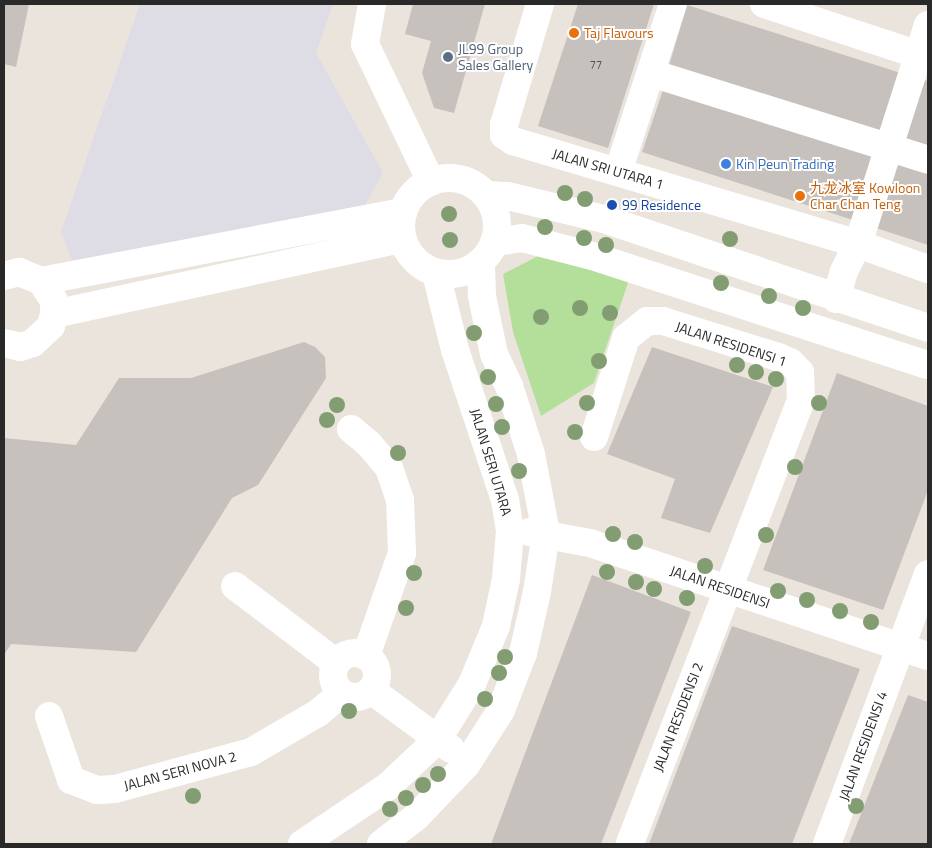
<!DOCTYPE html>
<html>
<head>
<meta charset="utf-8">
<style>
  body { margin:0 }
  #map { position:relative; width:932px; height:848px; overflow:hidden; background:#ebe4dc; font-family:"Titillium Web","Noto Sans SC",sans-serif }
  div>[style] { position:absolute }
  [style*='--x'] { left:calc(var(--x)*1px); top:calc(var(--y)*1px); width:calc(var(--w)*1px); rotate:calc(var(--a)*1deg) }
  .industrial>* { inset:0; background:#dedce4 }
  .green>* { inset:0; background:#b4df9b }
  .building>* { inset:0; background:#c6c1bc }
  .minor>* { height:28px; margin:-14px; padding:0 14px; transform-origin:14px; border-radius:14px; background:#fff }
  .minor>.ring { margin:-14px; padding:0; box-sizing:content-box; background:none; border:28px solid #fff; border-radius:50% }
  .trees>* { width:16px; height:16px; margin:-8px; border-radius:50%; background:#839d73 }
  .dots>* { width:14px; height:14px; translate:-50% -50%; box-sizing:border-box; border:2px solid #fff; border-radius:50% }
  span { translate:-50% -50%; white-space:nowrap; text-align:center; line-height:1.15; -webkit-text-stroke:4px #fff; paint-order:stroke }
  .number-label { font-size:11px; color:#504f4e }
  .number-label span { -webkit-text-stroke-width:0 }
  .food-label { font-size:14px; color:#c56008 }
  .left { translate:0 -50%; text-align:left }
  .service-label { font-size:14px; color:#4e5e75 }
  .shop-label { font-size:14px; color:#366cbe }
  .street-label { font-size:14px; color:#292929 }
  .transit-label { font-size:14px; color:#164399 }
  .frame { position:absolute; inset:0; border:5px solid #292929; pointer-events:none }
</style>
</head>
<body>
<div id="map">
  <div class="industrial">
    <i style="clip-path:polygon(140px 4px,333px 4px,316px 53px,383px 173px,354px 225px,78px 276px,61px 232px)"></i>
  </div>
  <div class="green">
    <i style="clip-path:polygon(550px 250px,630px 277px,594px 383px,541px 416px,513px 332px,503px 274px)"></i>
  </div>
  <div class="building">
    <i style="clip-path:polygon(4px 4px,29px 4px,16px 67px,4px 64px)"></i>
    <i style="clip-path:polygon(413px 4px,485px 4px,454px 113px,434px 108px,422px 73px,431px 41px,405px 34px)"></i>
    <i style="clip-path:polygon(578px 4px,654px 4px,608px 148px,538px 126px)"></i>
    <i style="clip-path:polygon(687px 5px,907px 75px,888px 139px,668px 69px)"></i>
    <i style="clip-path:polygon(918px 78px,928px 81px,928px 152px,898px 143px)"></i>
    <i style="clip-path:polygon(664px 87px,880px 158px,859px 222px,642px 152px)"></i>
    <i style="clip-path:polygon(889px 160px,928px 173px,928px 245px,870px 226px)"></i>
    <i style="clip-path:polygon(304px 342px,315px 347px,325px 357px,326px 378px,258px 485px,232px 498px,136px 652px,11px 644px,4px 655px,4px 438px,76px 445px,119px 378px,191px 378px)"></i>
    <i style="clip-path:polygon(652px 347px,773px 387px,710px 533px,661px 518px,675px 479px,607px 454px)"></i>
    <i style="clip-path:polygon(837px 373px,928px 406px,928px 490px,883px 610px,763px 570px)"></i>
    <i style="clip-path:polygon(592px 575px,691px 612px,601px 844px,491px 844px)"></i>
    <i style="clip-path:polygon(732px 626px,860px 669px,792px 844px,649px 844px)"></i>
    <i style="clip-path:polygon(908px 695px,928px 702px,928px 844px,849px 844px)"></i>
  </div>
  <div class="minor">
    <i style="--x:372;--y:4;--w:41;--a:99.9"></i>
    <i style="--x:365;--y:44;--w:153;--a:64.4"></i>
    <i style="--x:540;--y:4;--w:126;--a:106.6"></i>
    <i style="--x:504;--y:125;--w:10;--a:90"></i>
    <i style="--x:504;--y:135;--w:11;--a:34"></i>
    <i style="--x:513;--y:141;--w:360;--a:16.6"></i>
    <i style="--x:858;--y:244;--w:74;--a:19.7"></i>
    <i style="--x:764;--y:4;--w:173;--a:18.2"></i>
    <i style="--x:651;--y:73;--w:290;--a:17.4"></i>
    <i style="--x:618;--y:172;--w:177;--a:-71.9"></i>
    <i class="ring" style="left:401px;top:178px;width:68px;height:68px"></i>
    <i style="--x:486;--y:195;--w:22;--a:3"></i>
    <i style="--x:508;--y:196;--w:99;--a:13.5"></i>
    <i style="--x:604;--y:219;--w:342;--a:18.6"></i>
    <i style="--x:494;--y:242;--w:28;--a:-8"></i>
    <i style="--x:522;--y:238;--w:72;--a:14.4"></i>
    <i style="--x:592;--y:256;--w:353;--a:18"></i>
    <i style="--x:4;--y:276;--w:16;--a:-15"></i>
    <i style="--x:19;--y:272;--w:24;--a:22"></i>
    <i style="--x:41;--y:281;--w:24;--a:57"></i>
    <i style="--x:54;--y:301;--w:13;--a:90"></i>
    <i style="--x:54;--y:314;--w:12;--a:104"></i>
    <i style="--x:51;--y:326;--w:25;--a:137"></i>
    <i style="--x:33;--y:343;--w:13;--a:162"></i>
    <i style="--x:21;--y:347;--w:17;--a:-167"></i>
    <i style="--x:41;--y:281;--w:369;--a:-10.8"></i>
    <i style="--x:836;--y:299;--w:29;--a:-74"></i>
    <i style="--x:844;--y:271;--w:30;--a:-63"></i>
    <i style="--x:858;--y:244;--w:230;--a:-72.3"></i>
    <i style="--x:54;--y:314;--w:356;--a:-12.2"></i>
    <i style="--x:351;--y:429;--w:23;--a:40"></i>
    <i style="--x:369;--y:444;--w:31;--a:50"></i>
    <i style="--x:389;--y:468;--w:34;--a:71"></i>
    <i style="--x:400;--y:500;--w:53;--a:87.8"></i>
    <i style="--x:402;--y:553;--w:109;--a:109.3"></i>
    <i style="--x:594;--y:437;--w:104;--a:-72.1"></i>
    <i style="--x:626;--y:338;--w:27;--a:-39"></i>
    <i style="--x:647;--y:321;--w:16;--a:0"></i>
    <i style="--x:663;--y:321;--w:121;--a:17.4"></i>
    <i style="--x:778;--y:357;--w:13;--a:23"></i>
    <i style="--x:790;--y:362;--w:14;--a:45"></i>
    <i style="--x:800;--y:372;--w:28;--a:88"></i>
    <i style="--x:801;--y:400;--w:476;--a:111.1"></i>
    <i style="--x:529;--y:532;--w:62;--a:10.2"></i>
    <i style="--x:590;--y:543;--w:356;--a:18.5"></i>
    <i style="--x:235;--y:586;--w:127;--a:37.3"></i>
    <i class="ring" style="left:333px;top:653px;width:16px;height:16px"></i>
    <i style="--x:371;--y:690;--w:99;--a:36.4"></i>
    <i style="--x:49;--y:716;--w:68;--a:71"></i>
    <i style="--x:71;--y:780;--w:28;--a:21"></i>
    <i style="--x:97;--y:790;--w:18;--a:-3"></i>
    <i style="--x:115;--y:789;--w:141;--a:-15.2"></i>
    <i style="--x:251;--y:752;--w:78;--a:-30.2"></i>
    <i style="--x:318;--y:713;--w:31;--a:-40"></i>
    <i style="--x:302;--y:844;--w:102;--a:-33.8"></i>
    <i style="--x:387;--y:787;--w:69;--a:-43.2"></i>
    <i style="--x:437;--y:740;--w:66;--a:-58"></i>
    <i style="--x:472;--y:684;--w:63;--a:-67.5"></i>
    <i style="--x:496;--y:626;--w:48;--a:-78"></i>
    <i style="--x:506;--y:579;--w:48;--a:-85.2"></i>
    <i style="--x:510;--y:531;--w:31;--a:-99"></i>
    <i style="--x:505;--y:500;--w:158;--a:-108.4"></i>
    <i style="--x:455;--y:350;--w:79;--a:-103.9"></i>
    <i style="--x:381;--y:844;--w:44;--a:-37.6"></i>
    <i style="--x:416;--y:817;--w:72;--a:-46.1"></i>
    <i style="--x:466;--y:765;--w:65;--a:-57.5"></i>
    <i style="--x:501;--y:710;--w:61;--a:-68.9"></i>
    <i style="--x:523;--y:653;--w:63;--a:-77.1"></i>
    <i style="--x:537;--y:592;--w:60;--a:-81.3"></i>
    <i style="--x:546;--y:533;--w:80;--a:-100.8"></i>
    <i style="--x:531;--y:454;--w:71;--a:-107.9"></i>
    <i style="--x:509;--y:386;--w:35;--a:-115"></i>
    <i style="--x:494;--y:354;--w:59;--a:-101.7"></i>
    <i style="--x:482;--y:296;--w:34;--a:-92"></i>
    <i style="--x:827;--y:844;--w:288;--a:-69.5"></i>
  </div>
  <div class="trees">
    <i style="left:565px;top:193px"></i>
    <i style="left:585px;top:199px"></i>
    <i style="left:449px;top:214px"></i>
    <i style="left:545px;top:227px"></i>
    <i style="left:584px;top:238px"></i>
    <i style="left:730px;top:239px"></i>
    <i style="left:450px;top:240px"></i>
    <i style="left:606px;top:245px"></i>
    <i style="left:721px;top:283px"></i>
    <i style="left:769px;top:296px"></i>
    <i style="left:580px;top:308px"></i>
    <i style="left:803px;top:308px"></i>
    <i style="left:610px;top:313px"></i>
    <i style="left:541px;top:317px"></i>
    <i style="left:474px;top:333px"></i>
    <i style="left:599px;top:361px"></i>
    <i style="left:737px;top:365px"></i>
    <i style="left:756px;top:372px"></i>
    <i style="left:488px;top:377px"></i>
    <i style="left:776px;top:379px"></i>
    <i style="left:587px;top:403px"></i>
    <i style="left:819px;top:403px"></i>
    <i style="left:496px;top:404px"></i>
    <i style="left:337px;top:405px"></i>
    <i style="left:327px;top:420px"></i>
    <i style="left:502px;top:427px"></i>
    <i style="left:575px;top:432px"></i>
    <i style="left:398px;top:453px"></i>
    <i style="left:795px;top:467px"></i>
    <i style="left:519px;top:471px"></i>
    <i style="left:613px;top:534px"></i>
    <i style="left:766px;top:535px"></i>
    <i style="left:635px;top:542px"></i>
    <i style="left:705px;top:566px"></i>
    <i style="left:607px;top:572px"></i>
    <i style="left:414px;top:573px"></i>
    <i style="left:636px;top:582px"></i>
    <i style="left:654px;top:589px"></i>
    <i style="left:778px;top:591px"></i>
    <i style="left:687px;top:598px"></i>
    <i style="left:807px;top:600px"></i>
    <i style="left:406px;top:608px"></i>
    <i style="left:840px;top:611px"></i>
    <i style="left:871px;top:622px"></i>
    <i style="left:505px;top:657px"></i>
    <i style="left:499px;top:673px"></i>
    <i style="left:485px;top:699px"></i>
    <i style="left:349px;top:711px"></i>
    <i style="left:438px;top:774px"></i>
    <i style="left:423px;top:785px"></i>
    <i style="left:193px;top:796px"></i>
    <i style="left:406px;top:798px"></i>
    <i style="left:856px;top:806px"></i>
    <i style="left:390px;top:809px"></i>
  </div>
  <div class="dots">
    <i style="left:574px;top:33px;background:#e8710a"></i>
    <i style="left:448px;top:57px;background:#5c6f8a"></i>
    <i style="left:726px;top:164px;background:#3f7fe0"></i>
    <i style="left:800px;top:196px;background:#e8710a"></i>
    <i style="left:612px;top:205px;background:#1a4fb4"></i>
  </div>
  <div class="number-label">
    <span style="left:596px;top:65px">77</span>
  </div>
  <div class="food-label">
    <span class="left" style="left:584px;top:33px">Taj Flavours</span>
    <span class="left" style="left:810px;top:196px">九龙冰室 Kowloon<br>Char Chan Teng</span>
  </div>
  <div class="service-label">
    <span class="left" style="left:458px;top:57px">JL99 Group<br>Sales Gallery</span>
  </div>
  <div class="shop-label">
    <span class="left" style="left:736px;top:164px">Kin Peun Trading</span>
  </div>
  <div class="street-label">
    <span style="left:608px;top:169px;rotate:16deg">JALAN SRI UTARA 1</span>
    <span style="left:731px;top:344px;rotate:18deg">JALAN RESIDENSI 1</span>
    <span style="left:491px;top:462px;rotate:73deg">JALAN SERI UTARA</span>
    <span style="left:720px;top:587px;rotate:19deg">JALAN RESIDENSI</span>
    <span style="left:678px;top:717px;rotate:-69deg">JALAN RESIDENSI 2</span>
    <span style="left:863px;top:746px;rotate:-70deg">JALAN RESIDENSI 4</span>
    <span style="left:180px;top:771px;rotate:-15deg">JALAN SERI NOVA 2</span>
  </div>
  <div class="transit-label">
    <span class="left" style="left:622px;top:205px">99 Residence</span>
  </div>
  <div class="frame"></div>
</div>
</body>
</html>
